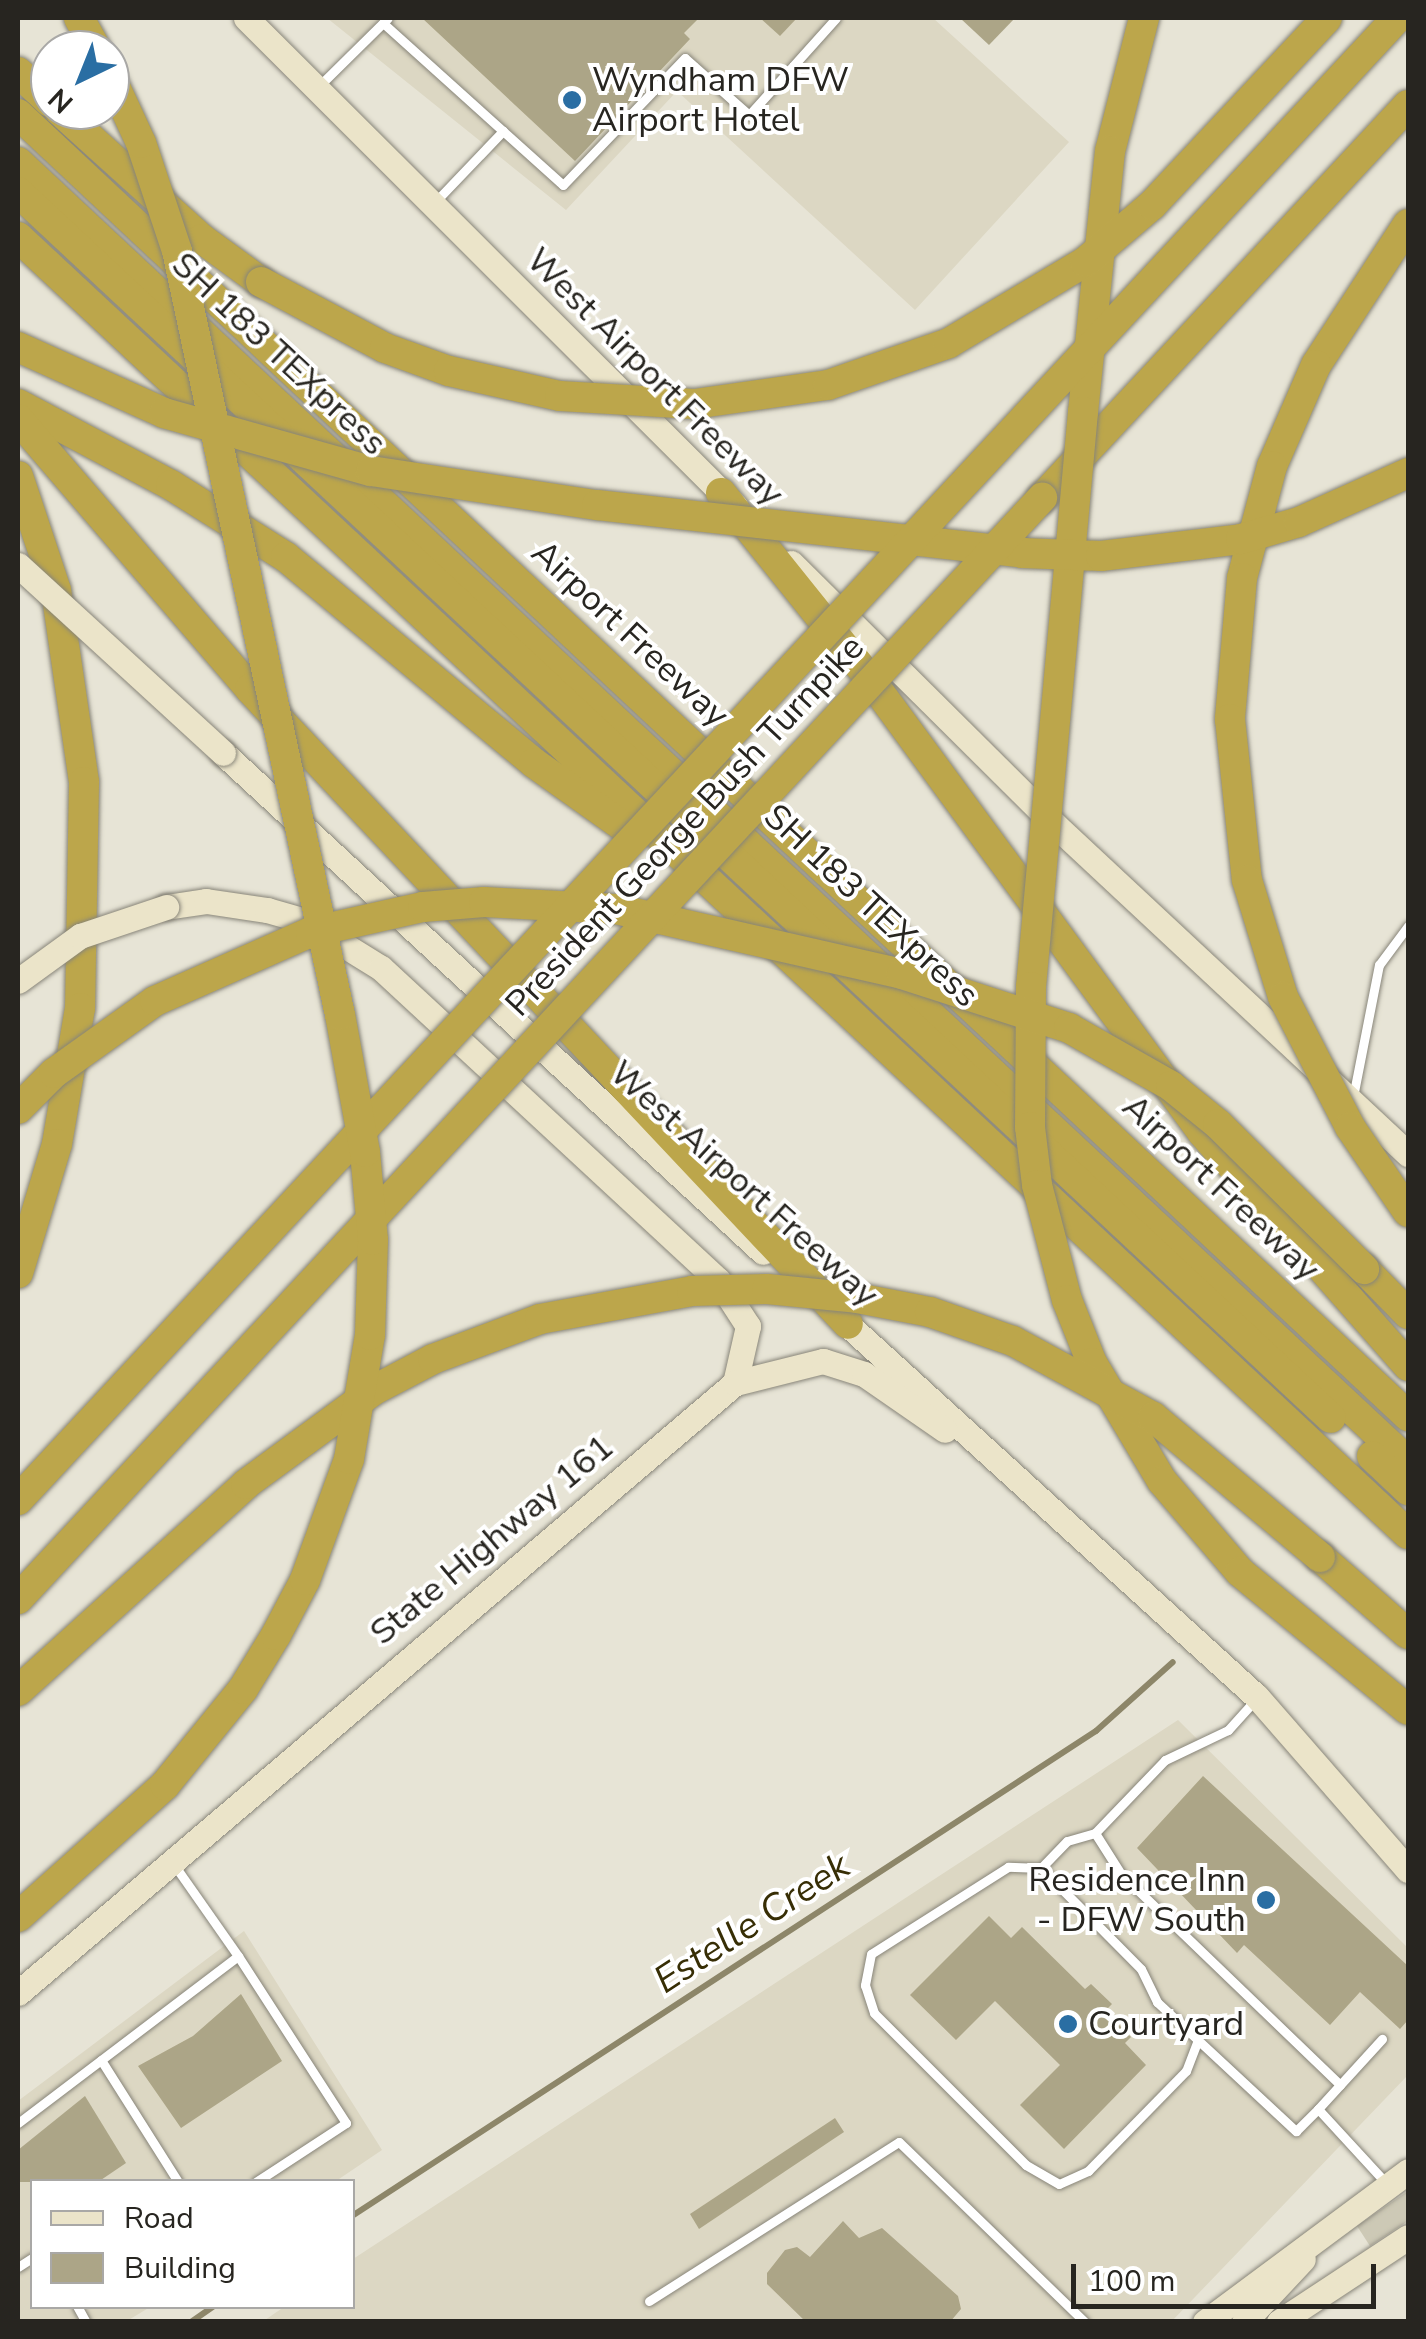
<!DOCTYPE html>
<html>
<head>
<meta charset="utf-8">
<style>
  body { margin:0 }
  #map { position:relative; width:1426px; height:2339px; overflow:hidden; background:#e7e4d6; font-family:"Nunito Sans",sans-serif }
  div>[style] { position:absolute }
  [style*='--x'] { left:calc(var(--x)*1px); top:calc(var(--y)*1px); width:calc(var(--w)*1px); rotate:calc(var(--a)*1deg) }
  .built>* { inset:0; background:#dcd7c3 }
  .green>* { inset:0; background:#cdc9b6 }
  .stream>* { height:6px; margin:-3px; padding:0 3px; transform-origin:3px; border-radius:3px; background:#8d8669 }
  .building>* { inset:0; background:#aca587 }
  .roads { filter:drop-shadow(0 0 2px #888579) drop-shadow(0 0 2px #888579) }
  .service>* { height:9px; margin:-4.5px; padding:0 4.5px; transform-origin:4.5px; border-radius:4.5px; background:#fff }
  .secondary>* { height:25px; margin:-12.5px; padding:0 12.5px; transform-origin:12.5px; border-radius:12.5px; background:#ebe4c9 }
  .motorway>* { height:30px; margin:-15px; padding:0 15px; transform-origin:15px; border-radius:15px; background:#bca64b }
  .bridges { filter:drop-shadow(0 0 2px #888579) drop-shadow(0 0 2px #888579) }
  .secondary-bridge>* { height:25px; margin:-12.5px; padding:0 12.5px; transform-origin:12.5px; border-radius:12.5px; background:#ebe4c9 }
  .motorway-bridge>* { height:30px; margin:-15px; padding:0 15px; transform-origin:15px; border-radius:15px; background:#bca64b }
  .dots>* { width:28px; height:28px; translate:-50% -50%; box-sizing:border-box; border:5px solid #fff; border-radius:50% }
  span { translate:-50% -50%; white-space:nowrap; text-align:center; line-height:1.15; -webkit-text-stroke:8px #fff; paint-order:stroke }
  .poi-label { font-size:35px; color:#272520 }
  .left { translate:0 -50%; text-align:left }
  .right { translate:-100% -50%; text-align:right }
  .street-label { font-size:35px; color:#272520 }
  .water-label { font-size:38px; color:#372e05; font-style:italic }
  .frame { position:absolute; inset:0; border:20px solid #272520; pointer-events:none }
  .legend { position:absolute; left:30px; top:2179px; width:325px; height:130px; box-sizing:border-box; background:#fff; border:2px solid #a9a8a6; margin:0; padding:12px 18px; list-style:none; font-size:30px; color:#272520 }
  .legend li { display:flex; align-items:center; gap:20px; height:50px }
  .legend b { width:50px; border:2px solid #a9a8a6 }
  .north { position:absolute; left:30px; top:30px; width:100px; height:100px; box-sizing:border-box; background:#fff; border:2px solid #a9a8a6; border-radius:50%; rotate:223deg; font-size:28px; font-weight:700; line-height:40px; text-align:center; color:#272520 }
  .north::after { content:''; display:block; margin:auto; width:35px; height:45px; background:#2a6ea3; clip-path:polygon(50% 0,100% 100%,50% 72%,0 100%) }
  .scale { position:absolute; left:1071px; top:2264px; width:305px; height:45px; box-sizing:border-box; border:5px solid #272520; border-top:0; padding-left:12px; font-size:30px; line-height:35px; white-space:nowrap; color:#272520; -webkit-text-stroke:8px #fff; paint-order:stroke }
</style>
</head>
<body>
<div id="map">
  <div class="built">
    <i style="clip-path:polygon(327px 18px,933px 18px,1069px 142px,915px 310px,677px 91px,566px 210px)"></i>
    <i style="clip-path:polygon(1178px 1720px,1408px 1948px,1408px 2075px,1172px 2321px,262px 2322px,284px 2307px,352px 2306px,353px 2259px)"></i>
    <i style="clip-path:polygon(244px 1931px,382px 2150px,336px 2181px,32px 2182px,32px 2306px,150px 2307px,127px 2321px,18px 2322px,18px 2101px)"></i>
  </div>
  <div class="green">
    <i style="clip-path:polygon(1408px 2191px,1408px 2221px,1370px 2246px,1357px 2226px)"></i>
  </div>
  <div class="stream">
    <i style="--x:352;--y:2216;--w:888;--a:-33.1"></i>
    <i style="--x:1096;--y:1731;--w:103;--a:-41.9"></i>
    <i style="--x:191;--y:2322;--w:28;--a:-35"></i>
  </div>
  <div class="building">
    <i style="clip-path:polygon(422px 18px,699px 18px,684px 33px,690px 39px,575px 161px)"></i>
    <i style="clip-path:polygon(760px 18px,797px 18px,780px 36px)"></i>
    <i style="clip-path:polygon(960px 18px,1015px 18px,989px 45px)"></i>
    <i style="clip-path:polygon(1203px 1776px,1408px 1966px,1408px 2020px,1400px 2029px,1360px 1992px,1330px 2025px,1244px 1945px,1237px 1953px,1137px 1848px)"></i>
    <i style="clip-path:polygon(989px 1916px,1011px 1938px,1022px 1927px,1085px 1989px,1091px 1984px,1112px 2004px,1105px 2011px,1131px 2037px,1125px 2043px,1146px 2065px,1064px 2149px,1020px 2105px,1060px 2065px,995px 2001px,956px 2040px,910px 1995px)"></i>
    <i style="clip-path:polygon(241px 1994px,282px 2061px,181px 2128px,138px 2066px,193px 2036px)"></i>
    <i style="clip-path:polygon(85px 2096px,126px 2163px,98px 2182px,18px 2182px,18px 2150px)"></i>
    <i style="clip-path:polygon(835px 2118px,844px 2132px,699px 2229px,690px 2214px)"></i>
    <i style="clip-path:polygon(843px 2221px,859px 2238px,882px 2228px,958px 2296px,961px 2309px,950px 2322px,806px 2322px,767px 2284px,767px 2273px,785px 2250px,797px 2247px,810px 2257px)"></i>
  </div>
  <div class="roads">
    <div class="service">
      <i style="--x:383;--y:23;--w:242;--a:42"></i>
      <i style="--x:563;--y:185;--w:176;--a:-46.2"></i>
      <i style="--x:685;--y:58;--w:86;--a:41.7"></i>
      <i style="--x:749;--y:115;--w:130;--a:-48.1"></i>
      <i style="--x:320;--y:85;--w:95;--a:-44.6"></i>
      <i style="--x:436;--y:201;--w:97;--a:-46.3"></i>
      <i style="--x:1353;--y:1097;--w:135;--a:-78.9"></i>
      <i style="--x:1379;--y:965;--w:49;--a:-53.4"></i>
      <i style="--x:1256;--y:1699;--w:42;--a:132.1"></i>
      <i style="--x:1228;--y:1730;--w:70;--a:154.5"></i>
      <i style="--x:1165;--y:1760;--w:101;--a:133.8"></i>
      <i style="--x:1095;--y:1833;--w:29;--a:164"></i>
      <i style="--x:1067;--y:1841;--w:37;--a:134"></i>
      <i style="--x:1041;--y:1868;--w:142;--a:45.3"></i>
      <i style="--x:1141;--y:1969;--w:37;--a:64"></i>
      <i style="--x:1157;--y:2002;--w:190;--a:42.9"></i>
      <i style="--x:1296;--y:2131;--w:31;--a:-45"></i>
      <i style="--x:1318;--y:2109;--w:100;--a:47.4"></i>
      <i style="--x:1095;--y:1833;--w:49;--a:57.6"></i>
      <i style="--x:1121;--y:1874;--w:304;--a:43.9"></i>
      <i style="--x:1041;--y:1868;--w:33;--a:-178"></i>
      <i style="--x:1008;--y:1867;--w:162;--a:147.6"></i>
      <i style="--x:871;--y:1954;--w:32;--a:101"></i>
      <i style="--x:865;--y:1985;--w:29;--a:72"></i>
      <i style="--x:874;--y:2013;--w:215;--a:45"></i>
      <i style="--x:1026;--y:2165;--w:38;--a:30"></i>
      <i style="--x:1059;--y:2184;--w:32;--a:-24"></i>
      <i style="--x:1088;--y:2171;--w:140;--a:-45.6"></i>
      <i style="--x:1186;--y:2071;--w:33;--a:-69"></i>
      <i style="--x:238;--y:1956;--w:199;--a:57.1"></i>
      <i style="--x:346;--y:2123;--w:108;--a:146.8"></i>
      <i style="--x:101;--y:2060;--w:144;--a:57.7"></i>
      <i style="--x:1318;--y:2109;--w:95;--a:-47.6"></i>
      <i style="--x:18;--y:2123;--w:276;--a:-37.2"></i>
      <i style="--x:238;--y:1956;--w:113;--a:-125"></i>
      <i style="--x:18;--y:2267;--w:17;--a:-33"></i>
      <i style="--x:649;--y:2301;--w:296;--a:-32.5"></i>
      <i style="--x:899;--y:2142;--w:259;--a:44.1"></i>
      <i style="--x:77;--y:2306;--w:18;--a:61"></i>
    </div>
    <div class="secondary">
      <i style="--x:246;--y:18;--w:691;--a:44.94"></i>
      <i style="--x:791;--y:563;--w:372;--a:44.8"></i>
      <i style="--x:1055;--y:825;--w:483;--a:43"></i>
      <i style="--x:223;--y:753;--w:735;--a:42.74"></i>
      <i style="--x:166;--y:907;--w:40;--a:-8.5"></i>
      <i style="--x:206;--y:901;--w:62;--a:8.4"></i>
      <i style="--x:267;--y:910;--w:40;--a:16"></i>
      <i style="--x:305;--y:921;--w:89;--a:31.7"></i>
      <i style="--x:381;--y:968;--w:459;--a:42.8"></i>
      <i style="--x:718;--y:1280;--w:55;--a:56.9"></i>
      <i style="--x:748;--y:1326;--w:58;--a:102.8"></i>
      <i style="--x:835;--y:1313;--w:571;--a:42.3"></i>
      <i style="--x:1257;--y:1697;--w:230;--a:48.9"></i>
      <i style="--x:18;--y:1993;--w:941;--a:-40.39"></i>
      <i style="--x:735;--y:1383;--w:91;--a:-14"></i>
      <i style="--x:823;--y:1361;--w:43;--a:17.6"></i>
      <i style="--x:864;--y:1374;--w:98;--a:34.7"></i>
      <i style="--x:1205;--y:2322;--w:253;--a:-36.6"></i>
      <i style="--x:1244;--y:2322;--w:86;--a:-46.9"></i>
      <i style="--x:1279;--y:2322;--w:154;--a:-33.4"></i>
    </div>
    <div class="motorway">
      <i style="--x:79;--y:18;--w:37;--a:61"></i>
      <i style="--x:18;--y:72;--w:44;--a:43.2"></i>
      <i style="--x:59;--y:110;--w:193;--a:42.1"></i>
      <i style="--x:202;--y:239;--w:73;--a:36.1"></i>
      <i style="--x:18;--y:114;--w:1905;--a:43.13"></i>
      <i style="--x:18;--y:162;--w:1903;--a:43.08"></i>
      <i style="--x:18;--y:192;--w:1796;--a:43.04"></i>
      <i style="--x:18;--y:237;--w:1901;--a:43.02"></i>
      <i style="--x:18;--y:404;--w:173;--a:27.9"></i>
      <i style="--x:171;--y:485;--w:136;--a:32.1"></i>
      <i style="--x:286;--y:557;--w:322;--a:39.7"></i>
      <i style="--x:534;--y:763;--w:110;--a:35.4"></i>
      <i style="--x:18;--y:419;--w:356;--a:49.3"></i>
      <i style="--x:250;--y:689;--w:872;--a:46.72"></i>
      <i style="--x:18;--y:476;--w:120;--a:71.6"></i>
      <i style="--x:56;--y:590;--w:194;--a:81.7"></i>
      <i style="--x:84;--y:782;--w:226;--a:91"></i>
      <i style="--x:80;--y:1008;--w:138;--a:99.6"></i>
      <i style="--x:57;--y:1144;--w:135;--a:106.8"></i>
      <i style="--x:721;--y:493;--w:237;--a:51.3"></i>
      <i style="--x:869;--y:678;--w:563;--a:53.74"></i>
      <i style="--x:1202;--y:1132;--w:312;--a:48.6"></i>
      <i style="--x:1042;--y:498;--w:537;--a:-47.04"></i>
      <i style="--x:1364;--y:1269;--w:63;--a:45.6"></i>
      <i style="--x:1372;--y:1456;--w:50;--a:43.4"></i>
      <i style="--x:1320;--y:1557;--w:117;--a:41.2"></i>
    </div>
  </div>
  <div class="bridges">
    <div class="secondary-bridge">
      <i style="--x:18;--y:565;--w:278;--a:42.5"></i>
      <i style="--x:18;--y:981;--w:77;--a:-36"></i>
      <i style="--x:80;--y:936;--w:91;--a:-18.6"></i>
    </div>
    <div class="motorway-bridge">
      <i style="--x:1144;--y:18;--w:137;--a:104.3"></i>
      <i style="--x:1110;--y:151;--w:262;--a:95.9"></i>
      <i style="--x:1083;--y:412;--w:577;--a:95.17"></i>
      <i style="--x:1031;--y:987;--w:140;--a:90.4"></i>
      <i style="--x:1030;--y:1127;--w:58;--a:83.1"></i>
      <i style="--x:1037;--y:1185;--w:119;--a:75.4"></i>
      <i style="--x:1067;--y:1300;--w:68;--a:68.4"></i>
      <i style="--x:1092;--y:1363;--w:137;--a:59.3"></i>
      <i style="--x:1162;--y:1481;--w:120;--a:49.4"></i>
      <i style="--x:1240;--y:1572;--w:217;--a:39.4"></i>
      <i style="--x:1408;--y:224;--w:168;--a:123.1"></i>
      <i style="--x:1316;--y:365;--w:110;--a:113.5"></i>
      <i style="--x:1272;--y:466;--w:116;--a:105"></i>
      <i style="--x:1242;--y:578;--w:142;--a:94.9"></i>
      <i style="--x:1230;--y:719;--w:162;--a:84"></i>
      <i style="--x:1247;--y:880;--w:122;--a:72.9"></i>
      <i style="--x:1283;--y:997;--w:146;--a:62.7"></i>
      <i style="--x:1350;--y:1127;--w:103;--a:55.7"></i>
      <i style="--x:261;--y:282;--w:140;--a:28"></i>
      <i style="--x:385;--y:348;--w:68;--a:19.8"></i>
      <i style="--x:449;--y:371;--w:114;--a:12.7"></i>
      <i style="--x:560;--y:396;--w:134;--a:3.4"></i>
      <i style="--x:694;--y:404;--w:135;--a:-8.1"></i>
      <i style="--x:828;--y:385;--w:128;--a:-19.1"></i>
      <i style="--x:949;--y:343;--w:158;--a:-30.8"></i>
      <i style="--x:1085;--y:262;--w:88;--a:-40.4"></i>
      <i style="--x:1152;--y:205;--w:256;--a:-46.9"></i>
      <i style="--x:18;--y:347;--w:160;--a:24.3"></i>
      <i style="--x:164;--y:413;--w:215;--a:15.7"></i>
      <i style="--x:371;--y:471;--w:229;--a:8.6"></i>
      <i style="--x:597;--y:505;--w:428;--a:6.4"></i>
      <i style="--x:1022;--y:553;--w:79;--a:2.2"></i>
      <i style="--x:1101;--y:556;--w:141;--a:-6.9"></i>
      <i style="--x:1241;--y:539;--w:60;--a:-16.3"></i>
      <i style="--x:1299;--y:522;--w:120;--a:-24.2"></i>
      <i style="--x:18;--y:1109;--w:51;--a:-45"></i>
      <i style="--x:54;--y:1073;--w:124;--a:-35.5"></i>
      <i style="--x:155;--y:1001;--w:171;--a:-23.9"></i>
      <i style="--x:311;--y:932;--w:115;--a:-12.6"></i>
      <i style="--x:423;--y:907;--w:61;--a:-4.7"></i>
      <i style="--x:484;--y:902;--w:132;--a:3"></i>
      <i style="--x:616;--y:909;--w:293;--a:12.8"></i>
      <i style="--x:902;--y:974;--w:176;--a:17.9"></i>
      <i style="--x:1069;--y:1028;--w:117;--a:29.6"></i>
      <i style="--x:1171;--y:1086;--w:60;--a:39"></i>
      <i style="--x:1218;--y:1124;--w:206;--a:44.8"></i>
      <i style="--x:18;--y:1500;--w:2024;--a:-47.06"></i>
      <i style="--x:18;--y:1599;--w:1504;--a:-47.08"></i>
      <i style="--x:18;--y:1691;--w:308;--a:-42.2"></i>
      <i style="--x:246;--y:1484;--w:159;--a:-36.3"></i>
      <i style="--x:374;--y:1390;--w:67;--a:-27.7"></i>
      <i style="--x:433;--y:1359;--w:114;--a:-20.5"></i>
      <i style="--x:540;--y:1319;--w:155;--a:-10.4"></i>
      <i style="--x:692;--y:1291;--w:75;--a:-1.5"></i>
      <i style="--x:767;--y:1289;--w:90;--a:5.7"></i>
      <i style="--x:857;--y:1298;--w:74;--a:10.9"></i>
      <i style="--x:930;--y:1312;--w:88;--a:19.3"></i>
      <i style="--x:1013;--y:1341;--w:159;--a:28.5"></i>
      <i style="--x:1153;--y:1417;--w:218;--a:40"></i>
      <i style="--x:18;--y:1917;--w:198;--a:-41.9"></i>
      <i style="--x:165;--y:1785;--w:124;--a:-50.9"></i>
      <i style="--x:243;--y:1689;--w:63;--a:-58.6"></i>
      <i style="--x:276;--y:1635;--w:62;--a:-62.2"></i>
      <i style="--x:305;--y:1580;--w:129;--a:-70"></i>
      <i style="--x:349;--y:1459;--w:126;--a:-80.4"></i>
      <i style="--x:370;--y:1335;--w:95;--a:-88.2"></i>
      <i style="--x:373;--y:1240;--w:88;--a:-95.2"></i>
      <i style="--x:365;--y:1152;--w:139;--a:-100.3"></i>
      <i style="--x:340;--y:1015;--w:781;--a:-102.04"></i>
      <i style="--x:177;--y:251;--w:114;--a:-108.4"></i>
      <i style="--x:141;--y:143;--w:74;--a:-114.8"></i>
    </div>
  </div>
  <div class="dots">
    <i style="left:572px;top:100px;background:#2a6ea3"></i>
    <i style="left:1266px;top:1900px;background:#2a6ea3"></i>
    <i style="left:1068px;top:2024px;background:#2a6ea3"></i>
  </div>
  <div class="poi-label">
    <span class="left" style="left:592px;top:100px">Wyndham DFW<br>Airport Hotel</span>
    <span class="right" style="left:1246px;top:1900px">Residence Inn<br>- DFW South</span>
    <span class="left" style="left:1088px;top:2024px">Courtyard</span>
  </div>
  <div class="street-label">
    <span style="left:279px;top:354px;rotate:43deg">SH 183 TEXpress</span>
    <span style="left:655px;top:377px;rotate:45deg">West Airport Freeway</span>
    <span style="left:630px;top:634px;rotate:43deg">Airport Freeway</span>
    <span style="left:685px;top:826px;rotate:-47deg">President George Bush Turnpike</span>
    <span style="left:871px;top:906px;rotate:43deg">SH 183 TEXpress</span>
    <span style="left:744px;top:1184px;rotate:42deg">West Airport Freeway</span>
    <span style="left:1221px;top:1188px;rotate:43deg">Airport Freeway</span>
    <span style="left:492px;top:1540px;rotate:-40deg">State Highway 161</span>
  </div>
  <div class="water-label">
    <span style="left:752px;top:1923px;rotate:-33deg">Estelle Creek</span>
  </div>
  <div class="frame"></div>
  <ul class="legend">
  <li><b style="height:12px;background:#ebe4c9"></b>Road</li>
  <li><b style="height:28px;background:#aca587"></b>Building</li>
  </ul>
  <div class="north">N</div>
  <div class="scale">100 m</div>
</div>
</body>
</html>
